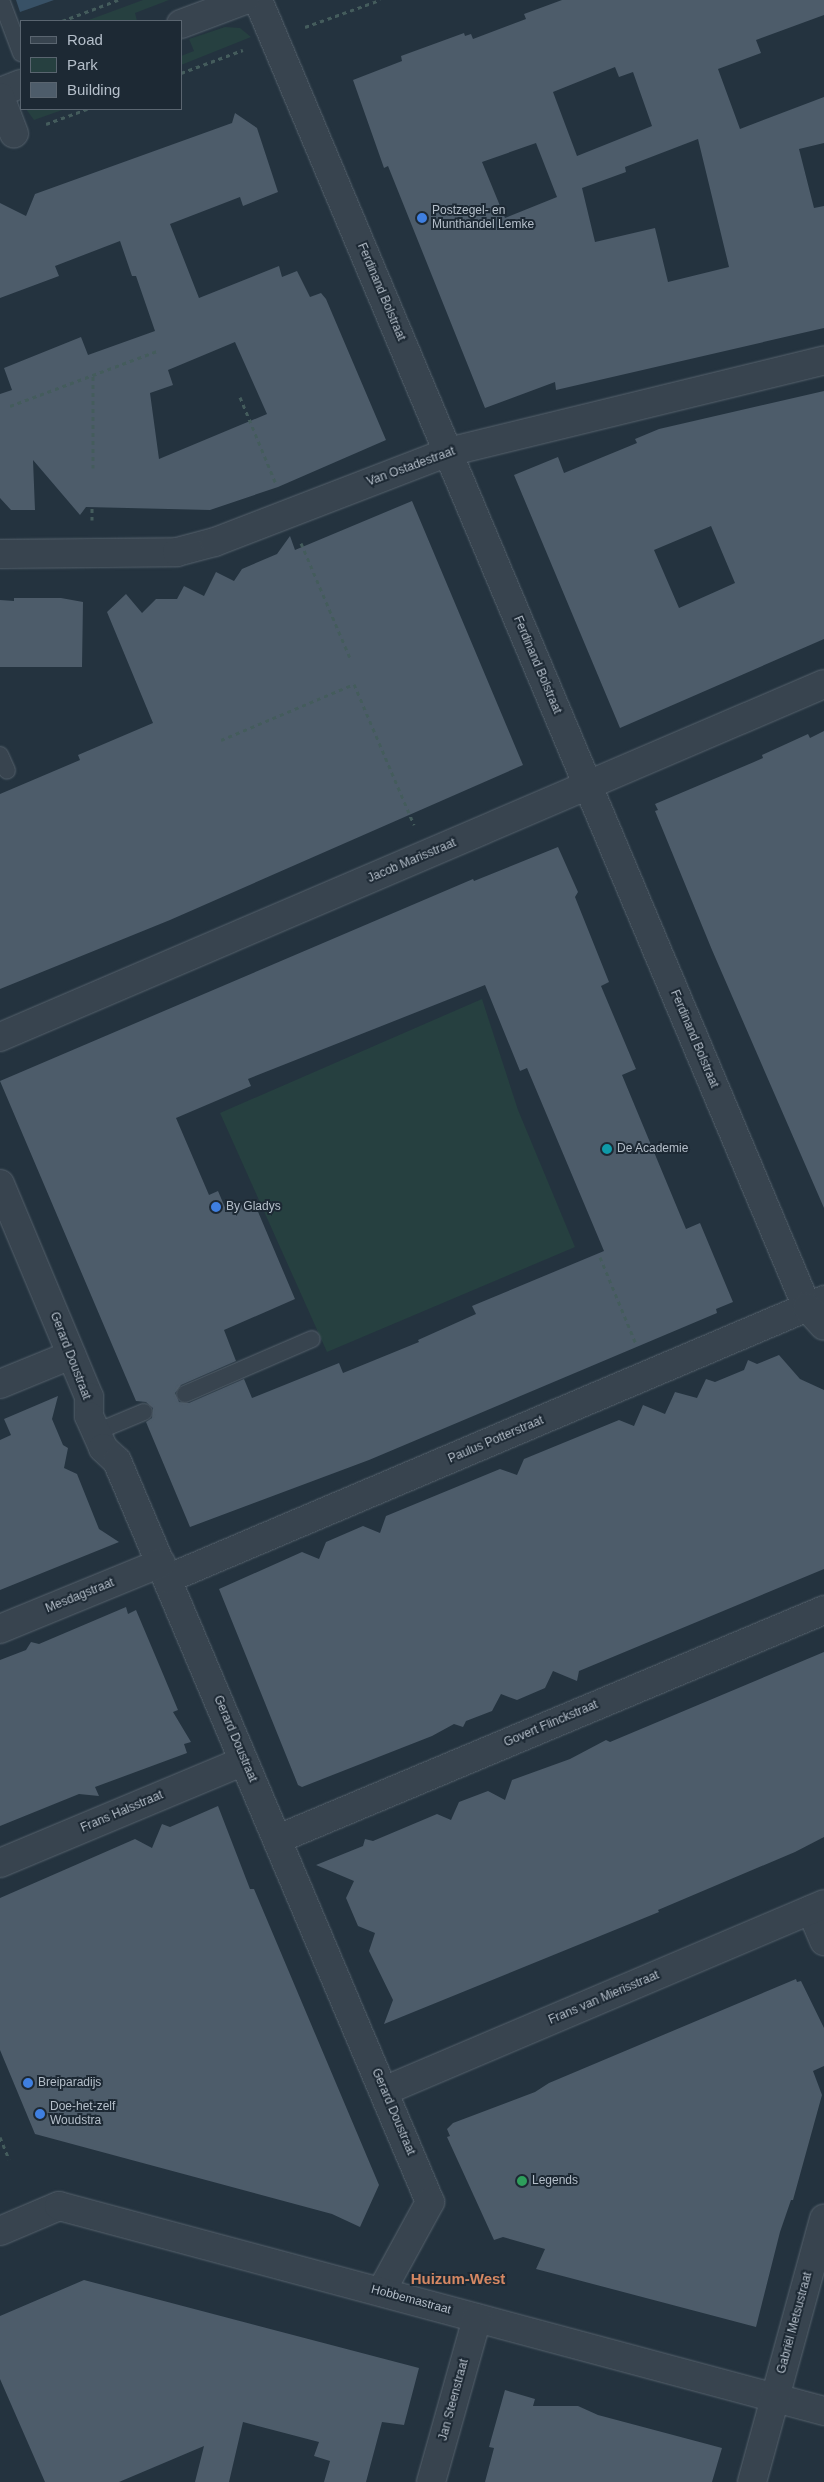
<!DOCTYPE html>
<html>
<head>
<meta charset="utf-8">
<style>
  body { margin:0 }
  #map { position:relative; width:824px; height:2482px; overflow:hidden; background:#24333f; font-family:Arial,sans-serif }
  div>[style] { position:absolute }
  [style*='--x'] { left:calc(var(--x)*1px); top:calc(var(--y)*1px); width:calc(var(--w)*1px); rotate:calc(var(--a)*1deg) }
  .green>* { inset:0; background:#264040 }
  .water>* { inset:0; background:#385166 }
  .building>* { inset:0; background:#4d5c6a }
  .path>* { height:3px; margin-top:-1.5px; transform-origin:0; background:repeating-linear-gradient(90deg,#445c5c 0 4px,transparent 0 8px) }
  .roads { filter:drop-shadow(0 0 1px #56626d) drop-shadow(0 0 1px #56626d) }
  .service>* { height:16px; margin:-8px; padding:0 8px; transform-origin:8px; border-radius:8px; background:#38444f }
  .minor>* { height:28px; margin:-14px; padding:0 14px; transform-origin:14px; border-radius:14px; background:#38444f }
  .tertiary>* { height:28px; margin:-14px; padding:0 14px; transform-origin:14px; border-radius:14px; background:#38444f }
  .dots>* { width:14px; height:14px; translate:-50% -50%; box-sizing:border-box; border:2px solid #1d2934; border-radius:50% }
  span { translate:-50% -50%; white-space:nowrap; text-align:center; line-height:1.15; -webkit-text-stroke:4px #1d2934; paint-order:stroke }
  .poi-label { font-size:12px; color:#b5bfca }
  .left { translate:0 -50%; text-align:left }
  .street-label { font-size:12px; color:#b5bfca }
  .quarter-label { font-size:15px; color:#d68863; font-weight:700 }
  .legend { position:absolute; left:20px; top:20px; width:162px; height:90px; box-sizing:border-box; background:#1d2934; border:1px solid #5a6570; margin:0; padding:6px 9px; list-style:none; font-size:15px; color:#b5bfca }
  .legend li { display:flex; align-items:center; gap:10px; height:25px }
  .legend b { width:25px; border:1px solid #5a6570 }
</style>
</head>
<body>
<div id="map">
  <div class="green">
    <i style="clip-path:polygon(143px 0,169px 0,135px 13px,137px 21px,86px 21px)"></i>
    <i style="clip-path:polygon(225px 27px,240px 28px,251px 37px,181px 65px,181px 56px,194px 51px,189px 39px)"></i>
    <i style="clip-path:polygon(26px 109px,65px 109px,34px 120px)"></i>
    <i style="clip-path:polygon(482px 999px,518px 1110px,575px 1247px,327px 1352px,220px 1113px)"></i>
  </div>
  <div class="water">
    <i style="clip-path:polygon(16px 0,54px 0,20px 12px)"></i>
  </div>
  <div class="building">
    <i style="clip-path:polygon(evenodd,562px 0,824px 0,824px 15px,756px 40px,761px 53px,718px 69px,740px 129px,824px 97px,824px 143px,799px 149px,814px 208px,824px 206px,824px 328px,556px 390px,555px 382px,485px 408px,388px 166px,384px 168px,353px 80px,402px 61px,401px 56px,464px 33px,465px 36px,471px 34px,473px 39px,526px 19px,524px 14px,562px 0,615px 67px,619px 77px,633px 72px,652px 126px,577px 156px,553px 92px,615px 67px,562px 0,698px 139px,729px 267px,668px 282px,655px 228px,595px 242px,582px 188px,626px 172px,625px 167px,698px 139px,562px 0,536px 143px,557px 197px,505px 218px,482px 162px,536px 143px)"></i>
    <i style="clip-path:polygon(evenodd,235px 113px,257px 128px,278px 192px,243px 206px,240px 197px,170px 224px,199px 298px,279px 266px,282px 277px,297px 271px,310px 297px,321px 293px,326px 299px,386px 440px,278px 487px,210px 510px,86px 507px,80px 515px,33px 460px,35px 510px,11px 510px,0 498px,0 394px,12px 390px,4px 368px,81px 337px,88px 355px,155px 331px,136px 276px,132px 276px,120px 241px,55px 266px,59px 276px,0 298px,0 203px,26px 216px,35px 194px,232px 123px,235px 113px,235px 342px,267px 414px,159px 459px,150px 393px,173px 385px,168px 370px,235px 342px)"></i>
    <i style="clip-path:polygon(evenodd,824px 391px,824px 639px,620px 728px,514px 475px,558px 457px,564px 473px,637px 443px,635px 439px,659px 429px,824px 391px,711px 526px,735px 583px,679px 608px,654px 550px,711px 526px)"></i>
    <i style="clip-path:polygon(412px 501px,523px 765px,170px 920px,0 989px,0 794px,80px 760px,78px 755px,153px 723px,107px 612px,126px 594px,142px 613px,156px 599px,177px 599px,184px 586px,204px 596px,216px 572px,234px 581px,242px 569px,277px 554px,290px 536px,295px 550px)"></i>
    <i style="clip-path:polygon(14px 598px,61px 598px,83px 602px,82px 667px,0 667px,0 600px,14px 601px)"></i>
    <i style="clip-path:polygon(824px 731px,824px 1208px,712px 950px,655px 811px,658px 810px,655px 804px,754px 762px,763px 758px,762px 755px,808px 734px,810px 738px)"></i>
    <i style="clip-path:polygon(evenodd,558px 847px,578px 892px,575px 897px,609px 982px,601px 986px,636px 1069px,622px 1075px,686px 1229px,700px 1223px,733px 1302px,716px 1309px,717px 1313px,369px 1460px,190px 1527px,146px 1422px,152px 1418px,153px 1408px,146px 1402px,136px 1401px,0 1081px,473px 879px,474px 881px,558px 847px,485px 985px,520px 1071px,527px 1068px,604px 1251px,472px 1306px,476px 1314px,418px 1340px,419px 1342px,343px 1373px,339px 1363px,252px 1398px,244px 1379px,189px 1403px,179px 1402px,175px 1393px,181px 1385px,236px 1361px,224px 1330px,295px 1299px,253px 1200px,227px 1212px,218px 1191px,209px 1195px,176px 1118px,251px 1086px,248px 1079px,485px 985px)"></i>
    <i style="clip-path:polygon(779px 1355px,800px 1379px,824px 1390px,824px 1569px,579px 1671px,577px 1681px,553px 1671px,545px 1688px,517px 1700px,501px 1694px,492px 1711px,466px 1721px,463px 1727px,454px 1724px,432px 1736px,302px 1787px,298px 1785px,219px 1589px,302px 1552px,319px 1559px,326px 1542px,363px 1526px,380px 1533px,386px 1516px,500px 1469px,517px 1475px,524px 1459px,619px 1420px,634px 1426px,643px 1405px,665px 1414px,675px 1392px,697px 1398px,706px 1379px,715px 1382px,744px 1370px,748px 1360px,757px 1364px)"></i>
    <i style="clip-path:polygon(58px 1396px,52px 1419px,63px 1445px,68px 1448px,64px 1468px,77px 1474px,99px 1529px,119px 1542px,0 1590px,0 1440px,11px 1435px,4px 1419px)"></i>
    <i style="clip-path:polygon(126px 1607px,128px 1614px,136px 1610px,163px 1674px,178px 1710px,173px 1712px,191px 1742px,184px 1744px,187px 1753px,95px 1787px,99px 1796px,79px 1794px,0 1826px,0 1660px,26px 1650px,31px 1642px,39px 1644px)"></i>
    <i style="clip-path:polygon(824px 1652px,824px 1837px,795px 1852px,658px 1910px,659px 1912px,384px 2024px,393px 2000px,369px 1951px,375px 1933px,358px 1926px,346px 1898px,354px 1881px,316px 1865px,363px 1846px,365px 1839px,373px 1841px,437px 1814px,451px 1820px,459px 1802px,488px 1791px,505px 1800px,512px 1780px,570px 1759px,606px 1740px,610px 1742px)"></i>
    <i style="clip-path:polygon(218px 1806px,250px 1889px,254px 1889px,379px 2185px,360px 2227px,332px 2214px,35px 2134px,0 2050px,0 1898px,135px 1839px,152px 1848px,162px 1824px,170px 1827px)"></i>
    <i style="clip-path:polygon(796px 1979px,797px 1982px,801px 1981px,824px 2028px,824px 2066px,813px 2071px,822px 2095px,793px 2200px,791px 2200px,780px 2232px,756px 2327px,536px 2269px,545px 2249px,503px 2237px,494px 2240px,447px 2137px,450px 2136px,447px 2129px,453px 2123px,535px 2092px,549px 2083px)"></i>
    <i style="clip-path:polygon(84px 2280px,419px 2368px,404px 2425px,382px 2422px,366px 2482px,324px 2482px,330px 2461px,314px 2456px,319px 2442px,243px 2422px,229px 2482px,195px 2482px,204px 2446px,119px 2482px,45px 2482px,0 2379px,0 2316px)"></i>
    <i style="clip-path:polygon(505px 2390px,535px 2399px,533px 2406px,578px 2406px,598px 2415px,722px 2448px,712px 2482px,485px 2482px,494px 2448px,489px 2447px)"></i>
  </div>
  <div class="path">
    <i style="--x:62;--y:21;--w:60;--a:-20.6"></i>
    <i style="--x:305;--y:27;--w:80;--a:-19.8"></i>
    <i style="--x:181;--y:73;--w:66;--a:-20.4"></i>
    <i style="--x:46;--y:124;--w:44;--a:-20.1"></i>
    <i style="--x:240;--y:397;--w:94;--a:67.5"></i>
    <i style="--x:10;--y:406;--w:157;--a:-20.5"></i>
    <i style="--x:93;--y:468;--w:92;--a:-90"></i>
    <i style="--x:92;--y:520;--w:12;--a:-90"></i>
    <i style="--x:301;--y:543;--w:127;--a:66.9"></i>
    <i style="--x:221;--y:740;--w:144;--a:-22.8"></i>
    <i style="--x:354;--y:684;--w:153;--a:66.9"></i>
    <i style="--x:600;--y:1257;--w:94;--a:67.5"></i>
    <i style="--x:0;--y:2137;--w:24;--a:68"></i>
  </div>
  <div class="roads">
    <div class="service">
      <i style="--x:1;--y:0;--w:57;--a:69.3"></i>
      <i style="--x:0;--y:755;--w:17;--a:66"></i>
      <i style="--x:185;--y:1394;--w:138;--a:-23.4"></i>
      <i style="--x:96;--y:1432;--w:52;--a:-22.6"></i>
    </div>
    <div class="minor">
      <i style="--x:0;--y:554;--w:177;--a:-0.6"></i>
      <i style="--x:177;--y:552;--w:39;--a:-15"></i>
      <i style="--x:215;--y:542;--w:250;--a:-21.1"></i>
      <i style="--x:448;--y:452;--w:387;--a:-13.7"></i>
      <i style="--x:0;--y:1037;--w:896;--a:-23.19"></i>
      <i style="--x:0;--y:1184;--w:231;--a:67.3"></i>
      <i style="--x:89;--y:1397;--w:19;--a:90"></i>
      <i style="--x:89;--y:1416;--w:35;--a:66"></i>
      <i style="--x:103;--y:1448;--w:19;--a:43"></i>
      <i style="--x:117;--y:1461;--w:804;--a:67.1"></i>
      <i style="--x:430;--y:2202;--w:102;--a:118.6"></i>
      <i style="--x:0;--y:1384;--w:77;--a:-22.2"></i>
      <i style="--x:167;--y:1579;--w:714;--a:-23.01"></i>
      <i style="--x:0;--y:1629;--w:174;--a:-22.3"></i>
      <i style="--x:278;--y:1839;--w:592;--a:-22.75"></i>
      <i style="--x:0;--y:1863;--w:264;--a:-22.7"></i>
      <i style="--x:811;--y:1910;--w:34;--a:67"></i>
      <i style="--x:384;--y:2091;--w:478;--a:-23"></i>
      <i style="--x:0;--y:2231;--w:64;--a:-23"></i>
      <i style="--x:59;--y:2206;--w:792;--a:15"></i>
      <i style="--x:431;--y:2482;--w:170;--a:-74.3"></i>
      <i style="--x:752;--y:2482;--w:273;--a:-74.7"></i>
    </div>
    <div class="tertiary">
      <i style="--x:258;--y:0;--w:1418;--a:67.22"></i>
      <i style="--x:807;--y:1307;--w:25;--a:48"></i>
      <i style="--x:181;--y:24;--w:68;--a:-20.6"></i>
      <i style="--x:0;--y:92;--w:22;--a:-21"></i>
      <i style="--x:0;--y:97;--w:39;--a:69"></i>
    </div>
  </div>
  <div class="dots">
    <i style="left:422px;top:218px;background:#3f7fe0"></i>
    <i style="left:607px;top:1149px;background:#0f9aa8"></i>
    <i style="left:216px;top:1207px;background:#3f7fe0"></i>
    <i style="left:28px;top:2083px;background:#3f7fe0"></i>
    <i style="left:40px;top:2114px;background:#3f7fe0"></i>
    <i style="left:522px;top:2181px;background:#2e9e5b"></i>
  </div>
  <div class="poi-label">
    <span class="left" style="left:432px;top:218px">Postzegel- en<br>Munthandel Lemke</span>
    <span class="left" style="left:617px;top:1149px">De Academie</span>
    <span class="left" style="left:226px;top:1207px">By Gladys</span>
    <span class="left" style="left:38px;top:2083px">Breiparadijs</span>
    <span class="left" style="left:50px;top:2114px">Doe-het-zelf<br>Woudstra</span>
    <span class="left" style="left:532px;top:2181px">Legends</span>
  </div>
  <div class="street-label">
    <span style="left:381px;top:292px;rotate:67deg">Ferdinand Bolstraat</span>
    <span style="left:411px;top:467px;rotate:-20deg">Van Ostadestraat</span>
    <span style="left:537px;top:665px;rotate:67deg">Ferdinand Bolstraat</span>
    <span style="left:412px;top:861px;rotate:-23deg">Jacob Marisstraat</span>
    <span style="left:694px;top:1039px;rotate:67deg">Ferdinand Bolstraat</span>
    <span style="left:70px;top:1356px;rotate:69deg">Gerard Doustraat</span>
    <span style="left:496px;top:1440px;rotate:-23deg">Paulus Potterstraat</span>
    <span style="left:80px;top:1596px;rotate:-22deg">Mesdagstraat</span>
    <span style="left:551px;top:1724px;rotate:-23deg">Govert Flinckstraat</span>
    <span style="left:235px;top:1739px;rotate:67deg">Gerard Doustraat</span>
    <span style="left:122px;top:1812px;rotate:-23deg">Frans Halsstraat</span>
    <span style="left:604px;top:1998px;rotate:-23deg">Frans van Mierisstraat</span>
    <span style="left:393px;top:2112px;rotate:67deg">Gerard Doustraat</span>
    <span style="left:411px;top:2300px;rotate:15deg">Hobbemastraat</span>
    <span style="left:795px;top:2323px;rotate:-75deg">Gabriël Metsustraat</span>
    <span style="left:454px;top:2400px;rotate:-75deg">Jan Steenstraat</span>
  </div>
  <div class="quarter-label">
    <span style="left:458px;top:2279px">Huizum-West</span>
  </div>
  <ul class="legend">
  <li><b style="height:6px;background:#38444f"></b>Road</li>
  <li><b style="height:14px;background:#264040"></b>Park</li>
  <li><b style="height:14px;background:#4d5c6a"></b>Building</li>
  </ul>
</div>
</body>
</html>
